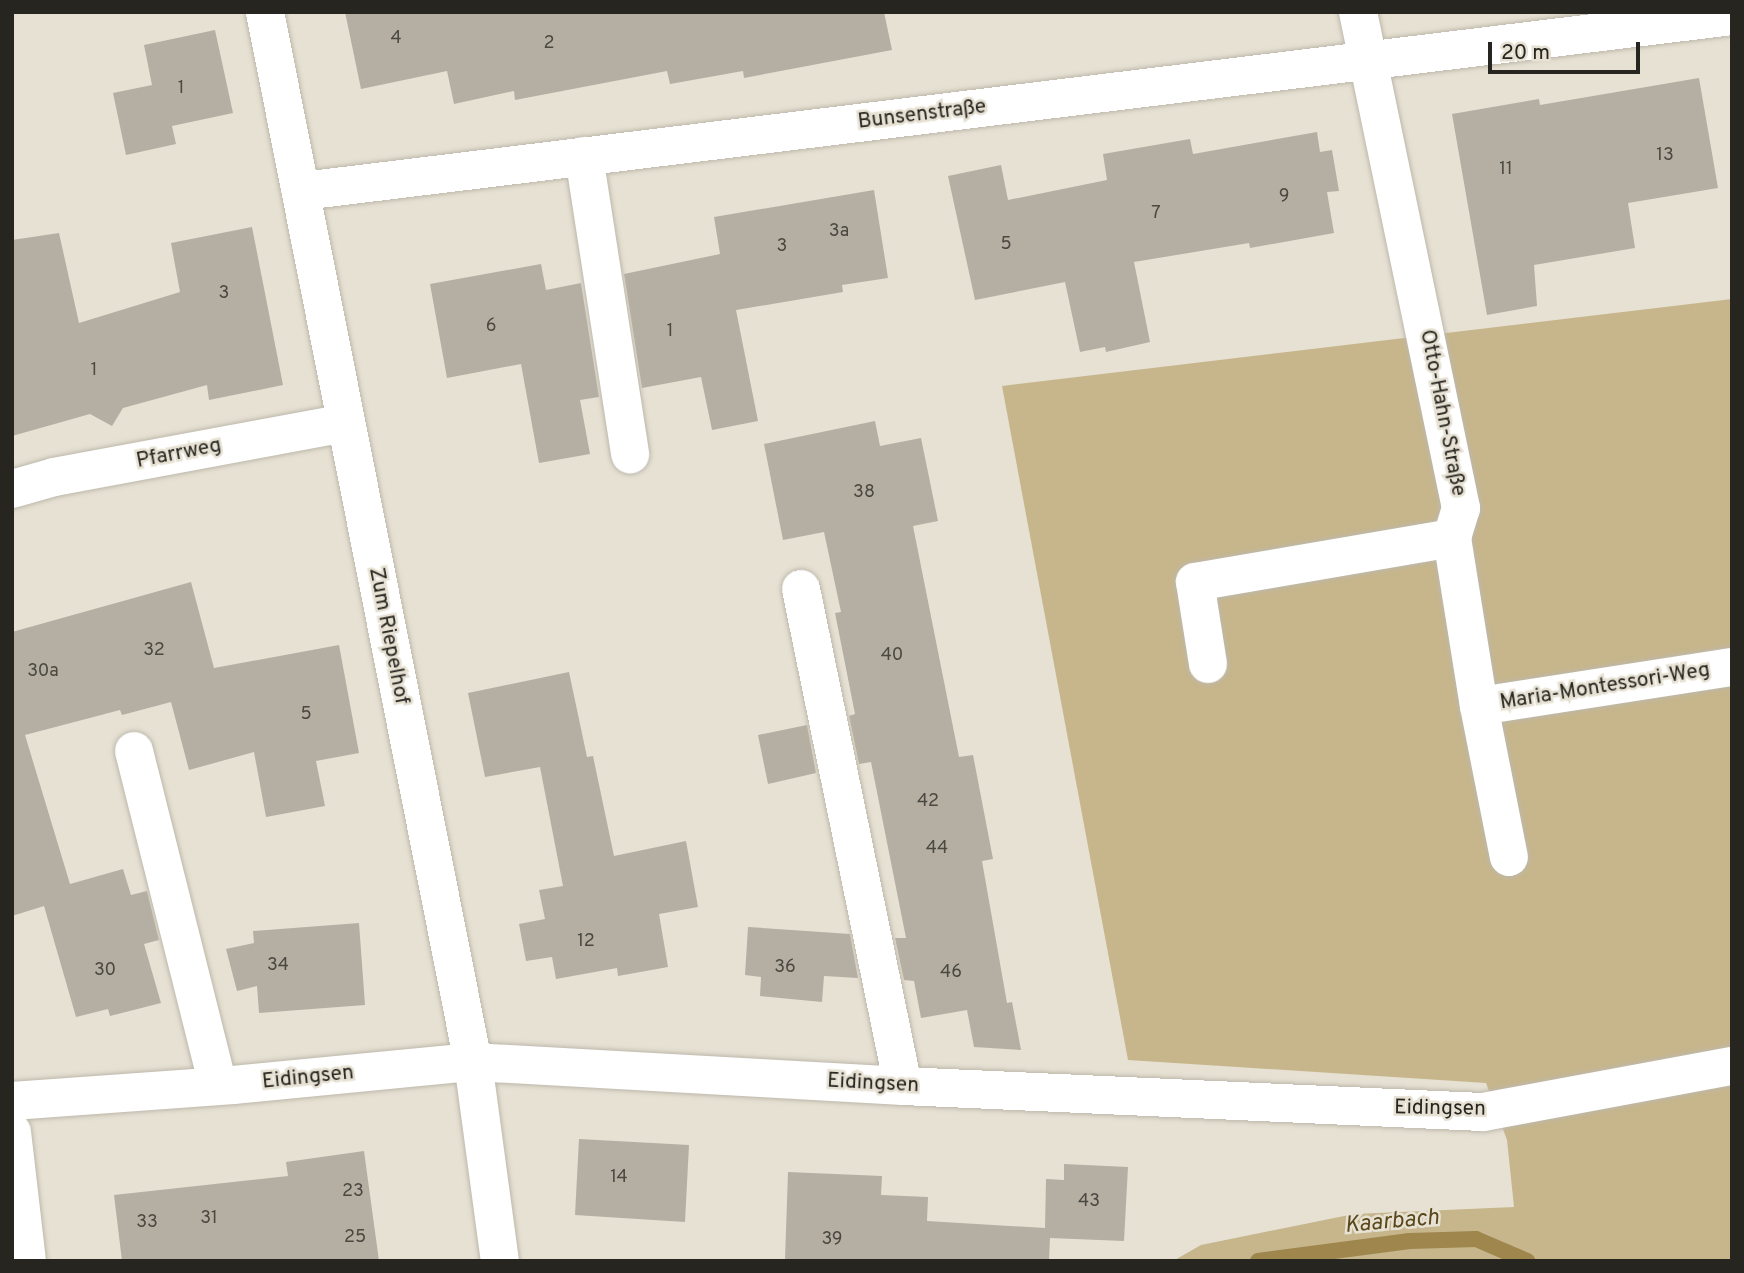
<!DOCTYPE html>
<html>
<head>
<meta charset="utf-8">
<style>
  body { margin:0 }
  #map { position:relative; width:1744px; height:1273px; overflow:hidden; background:#e6e1d3; font-family:Overpass,sans-serif }
  div>[style] { position:absolute }
  [style*='--x'] { left:calc(var(--x)*1px); top:calc(var(--y)*1px); width:calc(var(--w)*1px); rotate:calc(var(--a)*1deg) }
  .green>* { inset:0; background:#c7b68c }
  .stream>* { height:16px; margin:-8px; padding:0 8px; transform-origin:8px; border-radius:8px; background:#9e864d }
  .building>* { inset:0; background:#b5afa3 }
  .roads { filter:drop-shadow(0 0 2px #bdb8ab) drop-shadow(0 0 2px #bdb8ab) }
  .minor>* { height:38px; margin:-19px; padding:0 19px; transform-origin:19px; border-radius:19px; background:#fff }
  span { translate:-50% -50%; white-space:nowrap; text-align:center; line-height:1.15; -webkit-text-stroke:5px #e6e1d3; paint-order:stroke }
  .number-label { font-size:18px; color:#4a4841 }
  .number-label span { -webkit-text-stroke-width:0 }
  .street-label { font-size:21px; color:#272520 }
  .water-label { font-size:23px; color:#594719; font-style:italic }
  .frame { position:absolute; inset:0; border:14px solid #272520; pointer-events:none }
  .scale { position:absolute; left:1488px; top:42px; width:152px; height:32px; box-sizing:border-box; border:4px solid #272520; border-top:0; padding-left:9px; font-size:21px; line-height:24px; white-space:nowrap; color:#272520; -webkit-text-stroke:5px #e6e1d3; paint-order:stroke }
</style>
</head>
<body>
<div id="map">
  <div class="green">
    <i style="clip-path:polygon(1732px 299px,1732px 1261px,1173px 1261px,1201px 1245px,1354px 1214px,1514px 1207px,1507px 1140px,1486px 1083px,1128px 1060px,1002px 386px)"></i>
  </div>
  <div class="stream">
    <i style="--x:1258;--y:1261;--w:153;--a:-7.5"></i>
    <i style="--x:1410;--y:1241;--w:66;--a:-1.7"></i>
    <i style="--x:1476;--y:1239;--w:56;--a:23.3"></i>
  </div>
  <div class="building">
    <i style="clip-path:polygon(345px 12px,884px 12px,892px 50px,744px 78px,743px 71px,670px 84px,667px 71px,515px 100px,514px 91px,454px 104px,447px 71px,361px 89px)"></i>
    <i style="clip-path:polygon(215px 30px,233px 113px,172px 126px,176px 144px,126px 155px,113px 93px,152px 85px,144px 45px)"></i>
    <i style="clip-path:polygon(1699px 78px,1718px 188px,1628px 203px,1635px 248px,1534px 265px,1537px 306px,1487px 315px,1452px 114px,1539px 99px,1540px 105px)"></i>
    <i style="clip-path:polygon(1317px 132px,1320px 152px,1332px 150px,1339px 191px,1327px 192px,1334px 233px,1250px 248px,1249px 243px,1134px 262px,1150px 342px,1106px 352px,1105px 347px,1080px 352px,1065px 282px,975px 300px,948px 176px,1001px 165px,1008px 200px,1107px 180px,1103px 154px,1190px 139px,1193px 154px)"></i>
    <i style="clip-path:polygon(874px 190px,888px 278px,842px 285px,843px 292px,736px 310px,758px 421px,712px 430px,701px 377px,642px 388px,624px 274px,720px 254px,714px 217px)"></i>
    <i style="clip-path:polygon(252px 227px,283px 385px,209px 400px,207px 385px,123px 408px,112px 426px,90px 414px,12px 436px,12px 240px,59px 233px,79px 323px,180px 292px,171px 243px)"></i>
    <i style="clip-path:polygon(541px 264px,546px 290px,581px 283px,599px 397px,580px 400px,590px 454px,539px 463px,521px 364px,447px 378px,430px 284px)"></i>
    <i style="clip-path:polygon(875px 421px,880px 446px,921px 438px,938px 521px,913px 526px,959px 757px,973px 755px,993px 859px,982px 861px,1007px 1003px,1012px 1002px,1021px 1050px,974px 1047px,967px 1010px,921px 1018px,914px 981px,904px 980px,895px 938px,906px 938px,871px 762px,859px 764px,849px 716px,855px 714px,835px 613px,841px 612px,824px 532px,783px 540px,764px 444px)"></i>
    <i style="clip-path:polygon(191px 582px,214px 668px,339px 645px,359px 753px,316px 761px,325px 806px,266px 817px,254px 752px,189px 770px,171px 702px,122px 715px,120px 710px,25px 735px,70px 884px,123px 869px,131px 895px,147px 891px,159px 940px,144px 944px,161px 1003px,110px 1016px,108px 1009px,76px 1017px,44px 906px,12px 916px,12px 632px)"></i>
    <i style="clip-path:polygon(569px 672px,587px 757px,593px 756px,614px 856px,686px 841px,698px 907px,659px 914px,668px 967px,618px 976px,617px 968px,556px 979px,552px 957px,526px 961px,519px 924px,545px 919px,539px 890px,563px 886px,540px 767px,485px 777px,468px 693px)"></i>
    <i style="clip-path:polygon(807px 725px,816px 773px,768px 784px,758px 735px)"></i>
    <i style="clip-path:polygon(359px 923px,365px 1005px,259px 1013px,257px 986px,237px 991px,226px 949px,254px 943px,253px 931px)"></i>
    <i style="clip-path:polygon(748px 927px,850px 934px,858px 978px,824px 976px,822px 1002px,760px 996px,761px 977px,745px 975px)"></i>
    <i style="clip-path:polygon(579px 1139px,689px 1145px,685px 1222px,575px 1215px)"></i>
    <i style="clip-path:polygon(364px 1151px,379px 1261px,122px 1261px,114px 1195px,288px 1176px,286px 1162px)"></i>
    <i style="clip-path:polygon(1064px 1164px,1128px 1167px,1124px 1241px,1050px 1238px,1049px 1261px,785px 1259px,788px 1172px,882px 1176px,881px 1195px,928px 1197px,927px 1221px,1045px 1228px,1046px 1179px,1064px 1180px)"></i>
  </div>
  <div class="roads">
    <div class="minor">
      <i style="--x:265;--y:12;--w:1070;--a:78.8"></i>
      <i style="--x:473;--y:1062;--w:201;--a:82.3"></i>
      <i style="--x:1358;--y:12;--w:507;--a:78.27"></i>
      <i style="--x:1461;--y:508;--w:31;--a:107"></i>
      <i style="--x:1452;--y:538;--w:170;--a:80.9"></i>
      <i style="--x:1479;--y:706;--w:154;--a:78.8"></i>
      <i style="--x:584;--y:156;--w:302;--a:81.2"></i>
      <i style="--x:303;--y:191;--w:1440;--a:-6.98"></i>
      <i style="--x:12;--y:489;--w:44;--a:-15.9"></i>
      <i style="--x:54;--y:477;--w:297;--a:-10.5"></i>
      <i style="--x:801;--y:589;--w:507;--a:78.4"></i>
      <i style="--x:1208;--y:664;--w:83;--a:-99"></i>
      <i style="--x:1195;--y:582;--w:261;--a:-9.7"></i>
      <i style="--x:1479;--y:706;--w:256;--a:-8.8"></i>
      <i style="--x:134;--y:751;--w:344;--a:75.9"></i>
      <i style="--x:12;--y:1101;--w:222;--a:-4.1"></i>
      <i style="--x:233;--y:1085;--w:241;--a:-5.5"></i>
      <i style="--x:473;--y:1062;--w:431;--a:3.2"></i>
      <i style="--x:903;--y:1086;--w:581;--a:2.57"></i>
      <i style="--x:1483;--y:1112;--w:253;--a:-10.5"></i>
      <i style="--x:12;--y:1132;--w:130;--a:83.4"></i>
    </div>
  </div>
  <div class="number-label">
    <span style="left:396px;top:39px">4</span>
    <span style="left:549px;top:44px">2</span>
    <span style="left:181px;top:89px">1</span>
    <span style="left:1665px;top:156px">13</span>
    <span style="left:1506px;top:170px">11</span>
    <span style="left:1284px;top:197px">9</span>
    <span style="left:1156px;top:214px">7</span>
    <span style="left:839px;top:232px">3a</span>
    <span style="left:1006px;top:245px">5</span>
    <span style="left:782px;top:247px">3</span>
    <span style="left:224px;top:294px">3</span>
    <span style="left:491px;top:327px">6</span>
    <span style="left:670px;top:332px">1</span>
    <span style="left:94px;top:371px">1</span>
    <span style="left:864px;top:493px">38</span>
    <span style="left:154px;top:651px">32</span>
    <span style="left:892px;top:656px">40</span>
    <span style="left:43px;top:672px">30a</span>
    <span style="left:306px;top:715px">5</span>
    <span style="left:928px;top:802px">42</span>
    <span style="left:937px;top:849px">44</span>
    <span style="left:586px;top:942px">12</span>
    <span style="left:278px;top:966px">34</span>
    <span style="left:785px;top:968px">36</span>
    <span style="left:105px;top:971px">30</span>
    <span style="left:951px;top:973px">46</span>
    <span style="left:619px;top:1178px">14</span>
    <span style="left:353px;top:1192px">23</span>
    <span style="left:1089px;top:1202px">43</span>
    <span style="left:209px;top:1219px">31</span>
    <span style="left:147px;top:1223px">33</span>
    <span style="left:355px;top:1238px">25</span>
    <span style="left:832px;top:1240px">39</span>
  </div>
  <div class="street-label">
    <span style="left:922px;top:115px;rotate:-7deg">Bunsenstraße</span>
    <span style="left:1442px;top:413px;rotate:79deg">Otto-Hahn-Straße</span>
    <span style="left:179px;top:454px;rotate:-11deg">Pfarrweg</span>
    <span style="left:388px;top:636px;rotate:79deg">Zum Riepelhof</span>
    <span style="left:1605px;top:687px;rotate:-9deg">Maria-Montessori-Weg</span>
    <span style="left:308px;top:1078px;rotate:-6deg">Eidingsen</span>
    <span style="left:873px;top:1084px;rotate:3deg">Eidingsen</span>
    <span style="left:1440px;top:1109px;rotate:1deg">Eidingsen</span>
  </div>
  <div class="water-label">
    <span style="left:1392px;top:1223px;rotate:-5deg">Kaarbach</span>
  </div>
  <div class="frame"></div>
  <div class="scale">20 m</div>
</div>
</body>
</html>
